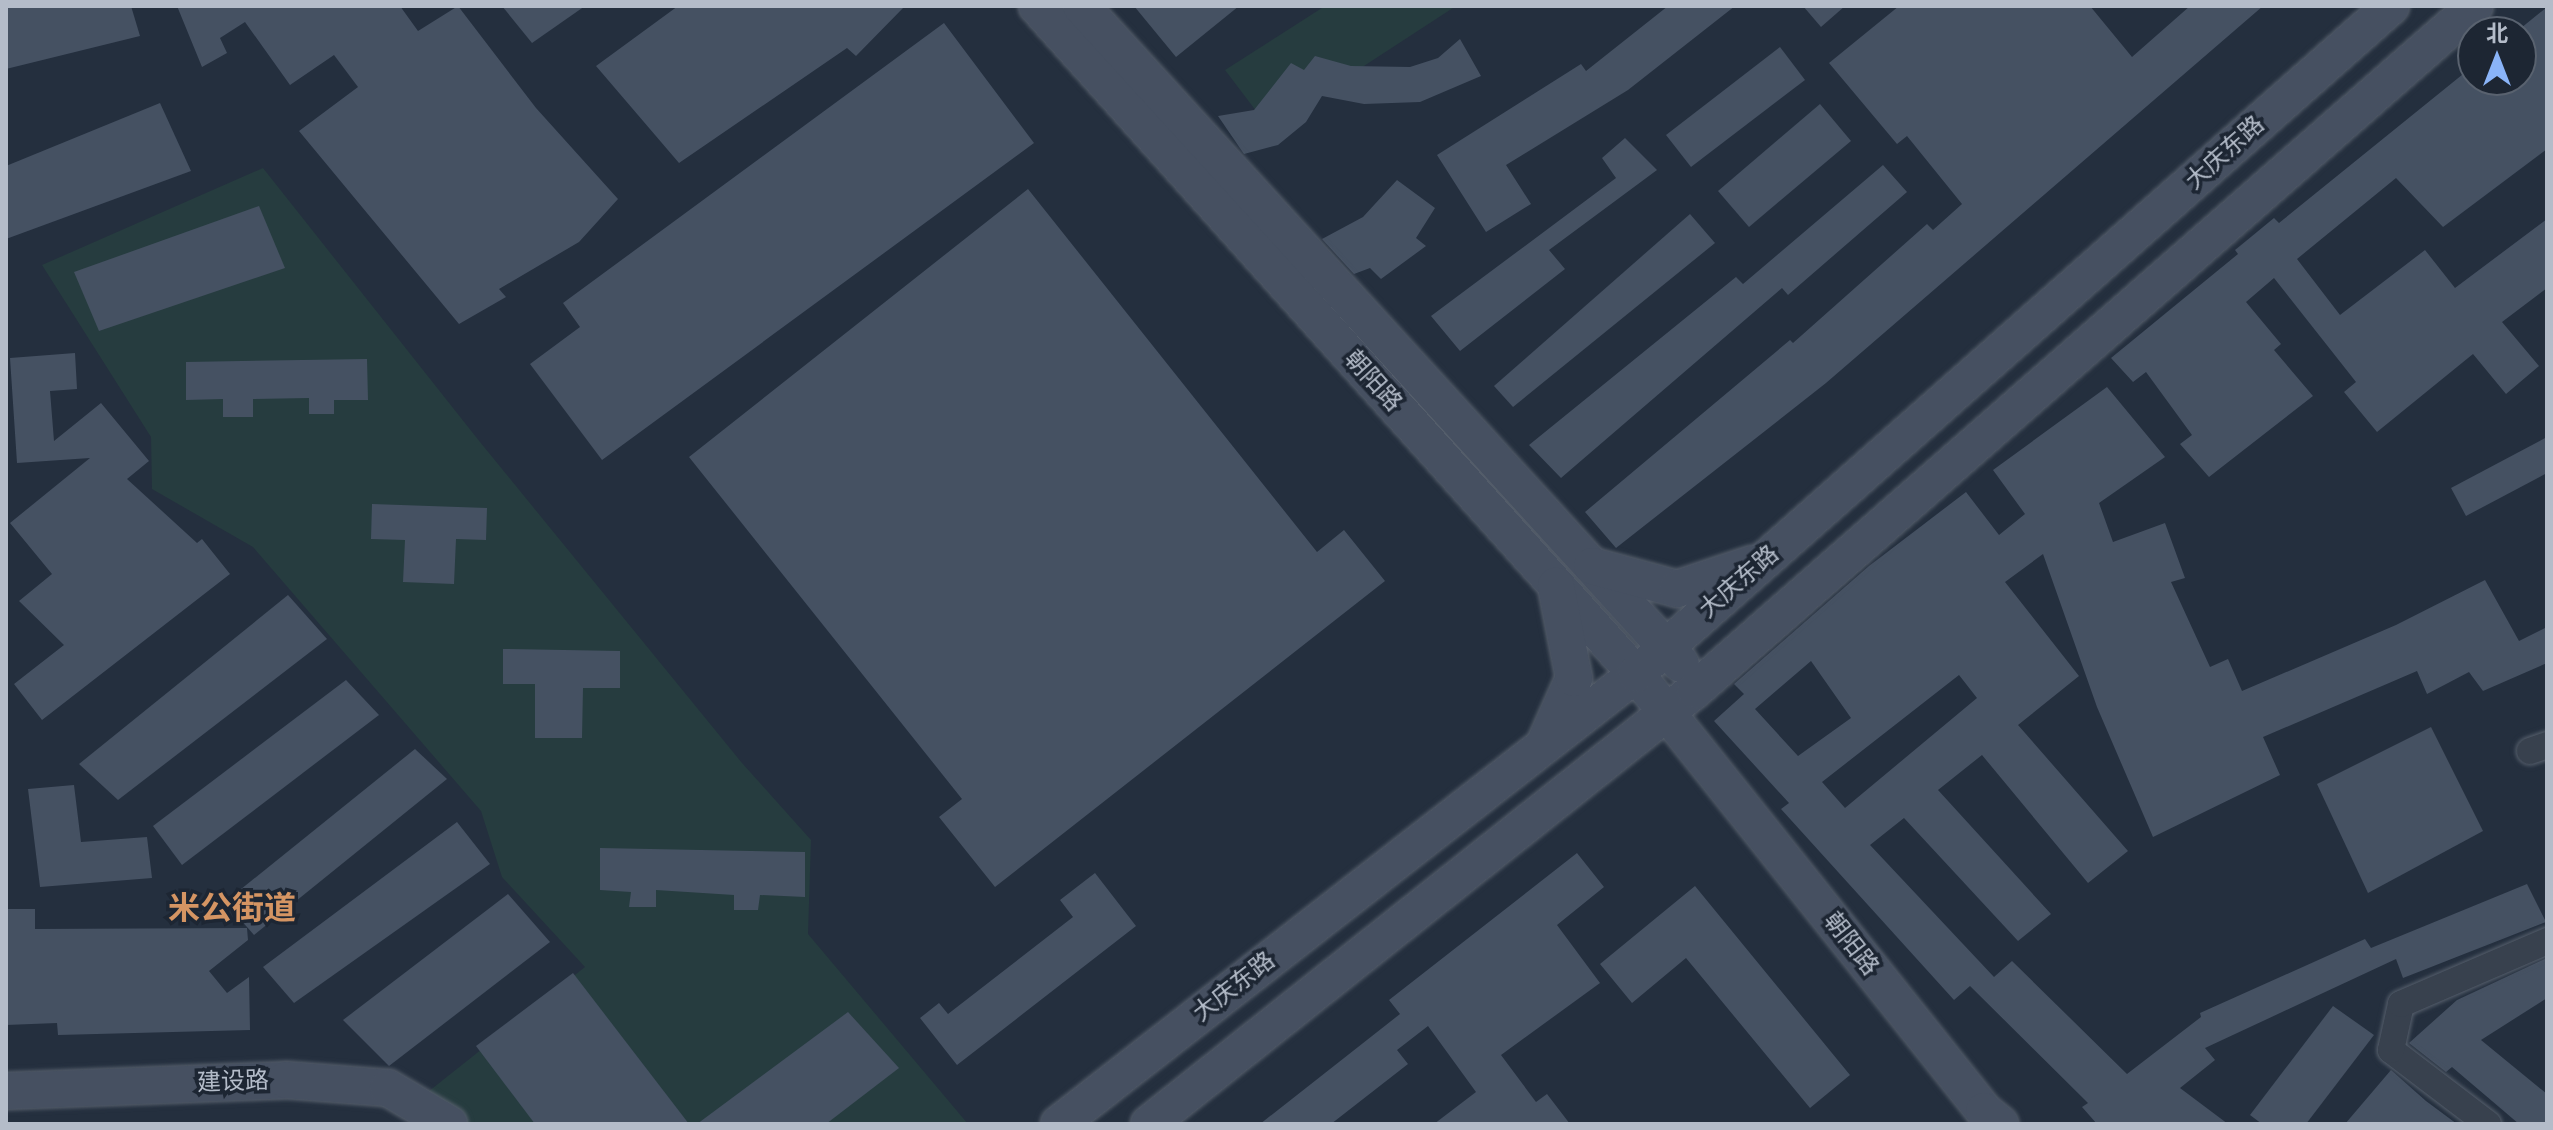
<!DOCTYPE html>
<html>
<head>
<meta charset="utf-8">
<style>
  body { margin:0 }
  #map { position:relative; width:2553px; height:1130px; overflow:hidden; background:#242f3e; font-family:"Varela Round","Noto Sans SC",sans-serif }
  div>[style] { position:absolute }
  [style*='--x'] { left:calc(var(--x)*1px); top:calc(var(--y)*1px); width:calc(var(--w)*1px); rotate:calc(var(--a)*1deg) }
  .green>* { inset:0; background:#263c3f }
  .building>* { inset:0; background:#455162 }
  .roads { filter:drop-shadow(0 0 2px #565f6c) drop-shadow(0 0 2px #565f6c) }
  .street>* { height:26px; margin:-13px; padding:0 13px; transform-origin:13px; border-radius:13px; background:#38414e }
  .secondary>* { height:36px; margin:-18px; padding:0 18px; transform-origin:18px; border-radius:18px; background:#465061 }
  span { translate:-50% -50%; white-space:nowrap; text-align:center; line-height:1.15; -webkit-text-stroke:7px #1d2633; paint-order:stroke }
  .street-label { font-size:24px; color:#b4bcc9 }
  .district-label { font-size:32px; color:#d59563; font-weight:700 }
  .frame { position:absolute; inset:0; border:8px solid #b4bcc9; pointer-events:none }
  .north { position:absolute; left:2457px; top:16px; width:80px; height:80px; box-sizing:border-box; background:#1d2633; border:2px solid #59626f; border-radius:50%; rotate:0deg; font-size:22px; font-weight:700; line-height:32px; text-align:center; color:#b4bcc9 }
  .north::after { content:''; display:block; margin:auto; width:28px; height:36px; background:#8ab4f8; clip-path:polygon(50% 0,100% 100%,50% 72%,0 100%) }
</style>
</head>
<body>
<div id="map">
  <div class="green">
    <i style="clip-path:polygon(1325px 6px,1456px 6px,1269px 128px,1225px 70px)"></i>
    <i style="clip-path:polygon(263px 168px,480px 442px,742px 763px,811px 840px,808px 934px,968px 1124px,449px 1124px,414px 1103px,585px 967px,502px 877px,481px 811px,253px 547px,152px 489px,151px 437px,42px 265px)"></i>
  </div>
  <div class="building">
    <i style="clip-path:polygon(6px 6px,131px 6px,140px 36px,6px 69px)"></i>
    <i style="clip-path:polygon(177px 6px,400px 6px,418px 31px,458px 6px,536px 108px,618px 199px,579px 242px,499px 289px,506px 297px,459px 324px,299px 131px,358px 87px,334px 55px,290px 85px,245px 22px,220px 38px,227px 53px,202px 67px)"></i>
    <i style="clip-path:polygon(502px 6px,585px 6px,532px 43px)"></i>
    <i style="clip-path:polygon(678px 6px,905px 6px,856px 56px,847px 48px,679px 163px,596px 66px)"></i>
    <i style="clip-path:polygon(1134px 6px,1239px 6px,1176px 57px)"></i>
    <i style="clip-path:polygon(1668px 6px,1735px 6px,1628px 90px,1506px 165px,1531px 204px,1486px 232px,1437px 155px,1581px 64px,1586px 71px)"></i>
    <i style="clip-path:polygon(1803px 6px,1845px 6px,1821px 27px)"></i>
    <i style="clip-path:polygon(1899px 6px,2090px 6px,2132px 57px,2190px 6px,2263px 6px,1826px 383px,1616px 548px,1585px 512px,1790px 340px,1793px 343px,1927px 224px,1933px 230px,1962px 204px,1907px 136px,1897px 144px,1829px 63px)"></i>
    <i style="clip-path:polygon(2547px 7px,2547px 149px,2443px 227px,2396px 178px,2297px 259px,2340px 315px,2425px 250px,2455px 288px,2547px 219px,2547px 288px,2502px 322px,2539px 366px,2506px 394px,2473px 354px,2377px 432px,2344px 392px,2356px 382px,2274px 278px,2246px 302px,2281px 344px,2274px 350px,2313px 396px,2209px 477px,2180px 444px,2192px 435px,2146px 372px,2133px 382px,2111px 358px,2238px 254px,2235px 250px,2274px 218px,2279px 223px,2473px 66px,2473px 80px,2521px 80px,2521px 28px)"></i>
    <i style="clip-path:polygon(944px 23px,1034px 143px,602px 460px,530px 364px,580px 327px,563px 303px)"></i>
    <i style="clip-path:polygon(1460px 39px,1481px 76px,1420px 102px,1364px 104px,1322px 96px,1306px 122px,1278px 145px,1244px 154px,1218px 116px,1254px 110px,1291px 63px,1304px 70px,1315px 56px,1351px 66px,1410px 67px,1438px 58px)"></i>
    <i style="clip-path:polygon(1780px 47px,1805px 80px,1691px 167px,1666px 135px)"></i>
    <i style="clip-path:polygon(160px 103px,191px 171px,6px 239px,6px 166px)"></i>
    <i style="clip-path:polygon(1820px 104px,1851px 141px,1749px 227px,1718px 191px)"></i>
    <i style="clip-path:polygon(1625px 138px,1657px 170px,1549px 250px,1565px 269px,1460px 351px,1431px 316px,1616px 178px,1602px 158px)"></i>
    <i style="clip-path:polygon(1883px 165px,1907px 192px,1788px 295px,1782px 288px,1561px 478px,1529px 445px,1736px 277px,1743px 284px)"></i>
    <i style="clip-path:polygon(1397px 180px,1435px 208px,1416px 238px,1426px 246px,1381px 279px,1370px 268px,1354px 274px,1322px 239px,1363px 217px)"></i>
    <i style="clip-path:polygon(1028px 189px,1317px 552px,1344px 530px,1385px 581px,995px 887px,939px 817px,962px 799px,689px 457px)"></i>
    <i style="clip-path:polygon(259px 206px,285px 268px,99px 331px,74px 272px)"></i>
    <i style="clip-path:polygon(1690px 214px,1715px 243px,1513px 407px,1494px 386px)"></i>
    <i style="clip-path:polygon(75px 353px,77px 389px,50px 391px,54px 441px,101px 403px,149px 461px,127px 479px,197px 543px,202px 539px,230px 574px,42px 720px,14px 684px,64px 645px,19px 601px,52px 574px,10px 523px,90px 458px,17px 463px,10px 358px)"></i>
    <i style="clip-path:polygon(367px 359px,368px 400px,334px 400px,334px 414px,309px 414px,309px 398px,253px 399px,253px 417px,223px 417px,223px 399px,186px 400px,186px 362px)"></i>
    <i style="clip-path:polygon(evenodd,2107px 387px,2165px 457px,2099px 503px,2113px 542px,2165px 523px,2185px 578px,2171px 582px,2210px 667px,2228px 659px,2242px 691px,2396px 625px,2485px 580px,2519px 641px,2547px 627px,2547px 663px,2483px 691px,2469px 672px,2427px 694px,2417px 671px,2263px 737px,2280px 775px,2153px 837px,2097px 707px,2043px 554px,2005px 582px,2079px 676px,2018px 725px,2128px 851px,2088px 883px,1982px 755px,1938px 790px,2051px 914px,2018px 941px,1904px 818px,1870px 845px,1994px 977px,2012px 961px,2127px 1074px,2201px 1017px,2200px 1013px,2365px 939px,2371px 948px,2527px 884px,2546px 922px,2403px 978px,2396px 959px,2205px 1048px,2215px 1060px,2180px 1088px,2228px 1124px,2097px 1124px,2082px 1107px,2088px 1103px,1970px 986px,1954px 1000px,1781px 809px,1789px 803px,1714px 721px,1744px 694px,1734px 684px,1869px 566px,1966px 492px,1999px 535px,2025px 514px,1993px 470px,2107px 387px,1811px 661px,1851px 718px,1798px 756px,1755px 709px,1811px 661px,2107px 387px,1959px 675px,1977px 698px,1845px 808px,1822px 782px,1959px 675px)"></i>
    <i style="clip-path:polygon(2547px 437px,2547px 473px,2466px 516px,2451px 488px)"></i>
    <i style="clip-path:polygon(372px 504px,487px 508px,486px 540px,456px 539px,454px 584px,403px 582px,405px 540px,371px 539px)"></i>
    <i style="clip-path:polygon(288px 595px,327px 639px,118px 800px,79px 764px)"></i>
    <i style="clip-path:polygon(503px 649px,620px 651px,620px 688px,583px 688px,582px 738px,535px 738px,535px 684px,503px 684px)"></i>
    <i style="clip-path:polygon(346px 680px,379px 715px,182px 865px,153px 826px)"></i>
    <i style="clip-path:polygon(2431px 727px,2483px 831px,2368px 893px,2317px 784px)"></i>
    <i style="clip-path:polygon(415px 749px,447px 779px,254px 935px,225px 902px)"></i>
    <i style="clip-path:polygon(74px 785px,81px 842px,147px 837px,152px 878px,40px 887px,28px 789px)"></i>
    <i style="clip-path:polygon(457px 822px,490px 864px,294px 1003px,263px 967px)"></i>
    <i style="clip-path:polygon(600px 848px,805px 852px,805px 897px,760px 895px,758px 910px,734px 910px,734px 895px,656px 890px,656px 907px,629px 907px,631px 892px,600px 890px)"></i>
    <i style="clip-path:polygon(1577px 853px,1604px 887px,1557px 925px,1600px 983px,1501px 1055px,1536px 1102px,1547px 1094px,1570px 1124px,1434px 1124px,1476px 1092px,1428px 1026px,1397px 1050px,1408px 1064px,1331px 1124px,1260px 1124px,1400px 1014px,1389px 1000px)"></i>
    <i style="clip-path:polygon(1095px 873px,1136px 926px,957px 1065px,920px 1018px,939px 1003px,948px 1014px,1073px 917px,1060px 900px)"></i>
    <i style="clip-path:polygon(1695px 886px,1850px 1075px,1810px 1108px,1686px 958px,1632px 1003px,1600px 964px)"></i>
    <i style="clip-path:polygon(508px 894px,550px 942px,389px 1066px,343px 1020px)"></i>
    <i style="clip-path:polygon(6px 909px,35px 909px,35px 929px,247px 928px,248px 940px,209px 971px,227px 993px,249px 977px,250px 1030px,58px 1035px,57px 1023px,6px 1025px)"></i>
    <i style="clip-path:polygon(2547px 958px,2547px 998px,2481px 1040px,2547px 1094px,2547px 1124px,2519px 1124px,2452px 1067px,2446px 1072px,2409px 1043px,2457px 1000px)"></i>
    <i style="clip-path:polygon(573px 973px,689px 1124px,535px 1124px,476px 1046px)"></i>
    <i style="clip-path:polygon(2333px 1006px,2374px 1035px,2306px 1124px,2262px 1124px,2250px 1115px)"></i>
    <i style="clip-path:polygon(848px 1012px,899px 1068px,826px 1124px,697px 1124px)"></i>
    <i style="clip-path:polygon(2391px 1070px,2426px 1101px,2457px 1124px,2345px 1124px)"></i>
  </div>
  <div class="roads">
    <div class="street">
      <i style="--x:2530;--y:751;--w:18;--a:-19"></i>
      <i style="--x:2488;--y:1124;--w:122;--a:-142.7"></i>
      <i style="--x:2391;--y:1050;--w:47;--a:-77.7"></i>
      <i style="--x:2401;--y:1004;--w:159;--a:-23.3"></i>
    </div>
    <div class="secondary">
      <i style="--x:1037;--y:6;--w:897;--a:48.12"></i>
      <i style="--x:1636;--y:674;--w:559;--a:51.47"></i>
      <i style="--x:1984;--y:1111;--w:21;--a:39"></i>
      <i style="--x:1081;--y:6;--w:890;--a:47.64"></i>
      <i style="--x:1592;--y:566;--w:88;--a:15.1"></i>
      <i style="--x:1677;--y:589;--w:79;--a:-18.4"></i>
      <i style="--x:1545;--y:743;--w:71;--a:-66"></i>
      <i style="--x:1574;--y:678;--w:94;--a:-101.1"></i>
      <i style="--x:6;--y:1091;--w:280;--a:-2.2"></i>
      <i style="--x:286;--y:1080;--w:102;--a:4.5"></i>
      <i style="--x:388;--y:1088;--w:71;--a:30.5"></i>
      <i style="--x:1059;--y:1124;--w:732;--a:-37.95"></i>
      <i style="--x:1636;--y:674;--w:1008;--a:-41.5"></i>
      <i style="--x:1149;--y:1124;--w:697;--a:-38.48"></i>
      <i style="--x:1695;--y:690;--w:1037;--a:-41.25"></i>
    </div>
  </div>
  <div class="street-label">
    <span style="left:2225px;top:153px;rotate:-42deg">大庆东路</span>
    <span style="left:1373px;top:381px;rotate:48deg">朝阳路</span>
    <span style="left:1739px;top:582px;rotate:-41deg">大庆东路</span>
    <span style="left:1851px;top:944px;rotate:52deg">朝阳路</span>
    <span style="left:1234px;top:987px;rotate:-38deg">大庆东路</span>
    <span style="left:233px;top:1082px;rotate:-2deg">建设路</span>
  </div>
  <div class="district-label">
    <span style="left:232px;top:909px">米公街道</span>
  </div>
  <div class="frame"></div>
  <div class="north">北</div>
</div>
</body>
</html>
